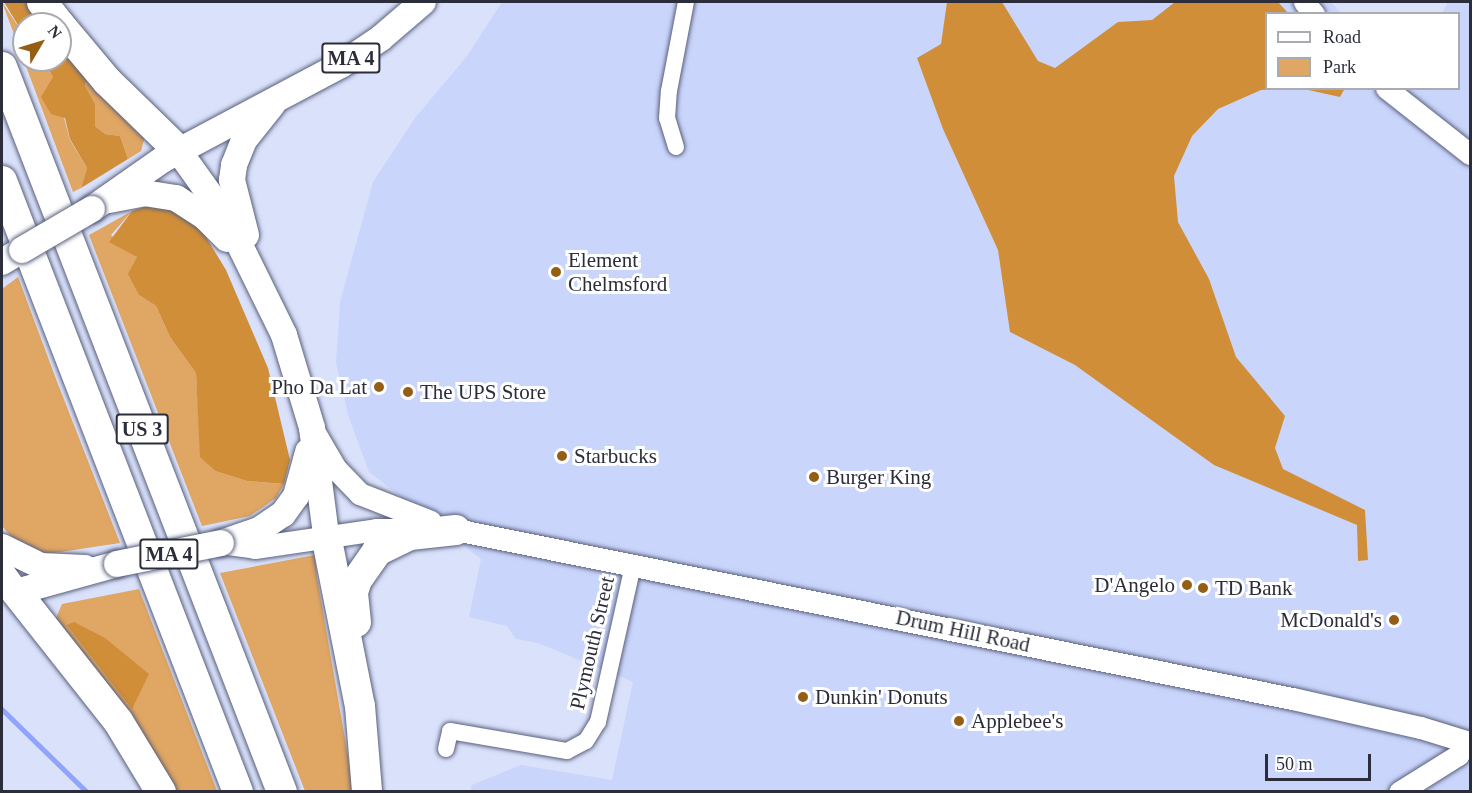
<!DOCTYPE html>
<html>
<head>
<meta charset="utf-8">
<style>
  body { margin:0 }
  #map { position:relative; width:1472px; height:793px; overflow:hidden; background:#dae1fb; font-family:"Times New Roman",serif }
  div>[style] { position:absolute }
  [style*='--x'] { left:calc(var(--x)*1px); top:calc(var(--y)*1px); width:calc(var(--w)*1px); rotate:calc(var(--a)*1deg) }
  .built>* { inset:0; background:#cad5fc }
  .green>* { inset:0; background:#e0a663 }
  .forest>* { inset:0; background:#d18e38 }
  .stream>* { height:4.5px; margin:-2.25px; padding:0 2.25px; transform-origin:2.25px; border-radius:2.25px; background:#90a4fb }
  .roads { filter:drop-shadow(0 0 2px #59607c) drop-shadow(0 0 2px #59607c) }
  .minor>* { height:16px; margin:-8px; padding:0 8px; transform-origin:8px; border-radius:8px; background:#fff }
  .tertiary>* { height:21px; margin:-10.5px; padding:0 10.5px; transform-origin:10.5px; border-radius:10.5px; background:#fff }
  .secondary>* { height:22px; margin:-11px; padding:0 11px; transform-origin:11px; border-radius:11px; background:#fff }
  .primary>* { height:26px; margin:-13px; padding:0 13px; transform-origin:13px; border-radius:13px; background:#fff }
  .motorway>* { height:30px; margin:-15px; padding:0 15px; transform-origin:15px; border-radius:15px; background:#fff }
  .bridges { filter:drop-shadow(0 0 2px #59607c) drop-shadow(0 0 2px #59607c) }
  .primary-bridge>* { height:26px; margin:-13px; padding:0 13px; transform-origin:13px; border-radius:13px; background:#fff }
  .dots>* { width:16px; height:16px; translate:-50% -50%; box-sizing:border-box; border:3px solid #fff; border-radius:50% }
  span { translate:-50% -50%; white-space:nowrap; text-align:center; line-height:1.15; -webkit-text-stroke:6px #fff; paint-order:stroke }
  .shield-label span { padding:2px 4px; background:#fff; border:2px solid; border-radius:4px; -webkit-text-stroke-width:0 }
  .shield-label { font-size:20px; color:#2b2e3a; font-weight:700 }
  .poi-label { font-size:21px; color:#2b2e3a }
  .left { translate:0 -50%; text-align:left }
  .right { translate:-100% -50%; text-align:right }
  .street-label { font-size:21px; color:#2b2e3a }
  .frame { position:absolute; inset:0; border:3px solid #2b2e3a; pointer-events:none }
  .legend { position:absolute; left:1265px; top:12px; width:195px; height:78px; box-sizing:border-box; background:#fff; border:2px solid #aaabb0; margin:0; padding:8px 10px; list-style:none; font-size:18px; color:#2b2e3a }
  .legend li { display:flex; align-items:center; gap:12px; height:30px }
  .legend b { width:30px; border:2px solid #aaabb0 }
  .north { position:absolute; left:12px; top:12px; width:60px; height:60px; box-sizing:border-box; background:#fff; border:2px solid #aaabb0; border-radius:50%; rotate:52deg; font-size:16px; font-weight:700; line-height:24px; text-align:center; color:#2b2e3a }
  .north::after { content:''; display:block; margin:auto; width:21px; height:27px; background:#945f15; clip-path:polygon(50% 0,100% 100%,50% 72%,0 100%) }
  .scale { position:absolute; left:1265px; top:754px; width:106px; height:27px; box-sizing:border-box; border:3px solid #2b2e3a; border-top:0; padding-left:8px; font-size:18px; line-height:21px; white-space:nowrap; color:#2b2e3a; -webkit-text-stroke:4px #fff; paint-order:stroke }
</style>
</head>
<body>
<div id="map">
  <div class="built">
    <i style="clip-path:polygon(502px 2px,1331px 2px,1341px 13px,1266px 14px,1266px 88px,1458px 88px,1458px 14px,1442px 13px,1448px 2px,1470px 2px,1470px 791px,470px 791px,472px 785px,521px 765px,612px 780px,633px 682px,538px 643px,516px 639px,507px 626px,469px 617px,481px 559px,369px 472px,349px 418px,336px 363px,340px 302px,373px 182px,415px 118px,467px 56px)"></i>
  </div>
  <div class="green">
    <i style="clip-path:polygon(2px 2px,24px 35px,24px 60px,43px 60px,53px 77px,70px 140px,87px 168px,81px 188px,73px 192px)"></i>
    <i style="clip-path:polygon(87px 77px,145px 136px,141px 151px,128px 159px,120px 136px,105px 134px,95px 126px,95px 105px,85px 86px)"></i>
    <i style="clip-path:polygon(132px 211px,111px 235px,137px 257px,139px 295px,156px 306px,170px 337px,196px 373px,201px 457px,215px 471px,247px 481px,284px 484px,276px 498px,250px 516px,202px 526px,89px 235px)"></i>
    <i style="clip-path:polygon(18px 277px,56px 379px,120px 543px,47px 554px,18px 544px,2px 526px,2px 289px)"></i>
    <i style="clip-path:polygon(315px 555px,317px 577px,354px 791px,305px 791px,220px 573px)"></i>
    <i style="clip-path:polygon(139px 589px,217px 791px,174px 791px,56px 618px,62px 604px)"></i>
  </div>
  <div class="forest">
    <i style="clip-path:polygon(4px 2px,28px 2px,45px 24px,24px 24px,24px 35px)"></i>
    <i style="clip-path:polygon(947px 2px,1002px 2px,1038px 61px,1055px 68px,1118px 22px,1152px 20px,1175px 2px,1278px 2px,1288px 13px,1266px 14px,1266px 88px,1280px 89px,1261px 90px,1218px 109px,1192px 136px,1174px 176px,1178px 222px,1209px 279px,1236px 357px,1285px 416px,1275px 448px,1283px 469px,1365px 510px,1368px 560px,1358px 561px,1357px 525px,1214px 465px,1075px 365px,1010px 332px,998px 250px,943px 129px,917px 58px,941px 44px)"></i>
    <i style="clip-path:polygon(60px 43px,87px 77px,85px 86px,95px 104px,95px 126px,105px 134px,120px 136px,128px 159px,81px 188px,87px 168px,70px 139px,65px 118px,51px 114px,41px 97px,53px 77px,43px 60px,60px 60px)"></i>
    <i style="clip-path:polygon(1345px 88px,1340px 97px,1304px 89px,1304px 88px)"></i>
    <i style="clip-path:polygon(147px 206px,173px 208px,198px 224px,226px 270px,268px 368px,290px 460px,284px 484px,247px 481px,215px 471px,200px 457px,196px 373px,170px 337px,156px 306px,139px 295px,128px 274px,137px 257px,109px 242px,132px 211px)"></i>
    <i style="clip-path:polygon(74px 622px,105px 638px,149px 674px,132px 709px,67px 625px)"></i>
  </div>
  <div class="stream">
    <i style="--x:2;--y:709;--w:119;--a:44.3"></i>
  </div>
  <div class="roads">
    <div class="minor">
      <i style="--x:676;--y:147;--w:30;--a:-107"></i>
      <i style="--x:667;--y:118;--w:27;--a:-86"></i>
      <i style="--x:669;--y:91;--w:91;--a:-79.2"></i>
      <i style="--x:446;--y:749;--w:18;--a:-77"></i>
      <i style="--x:450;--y:731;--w:119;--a:9.7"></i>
      <i style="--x:567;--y:751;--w:21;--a:-28"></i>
      <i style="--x:586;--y:741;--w:22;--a:-58"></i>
      <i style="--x:598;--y:722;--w:161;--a:-77.4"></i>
    </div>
    <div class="tertiary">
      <i style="--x:1304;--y:2;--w:16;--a:50"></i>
      <i style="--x:1386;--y:88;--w:107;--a:38.2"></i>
      <i style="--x:1399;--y:792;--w:70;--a:-32.1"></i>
      <i style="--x:1458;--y:755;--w:16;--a:-52"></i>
    </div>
    <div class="secondary">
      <i style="--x:315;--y:433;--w:42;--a:59.7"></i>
      <i style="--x:336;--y:469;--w:35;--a:46"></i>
      <i style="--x:360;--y:494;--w:76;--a:21.5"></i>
      <i style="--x:221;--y:543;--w:34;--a:8"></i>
      <i style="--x:255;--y:548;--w:123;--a:-8.4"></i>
      <i style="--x:377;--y:530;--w:79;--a:0"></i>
      <i style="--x:456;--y:530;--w:854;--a:11.42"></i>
      <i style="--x:1293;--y:699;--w:131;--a:12.8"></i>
      <i style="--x:1421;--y:728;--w:51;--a:17"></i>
    </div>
    <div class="primary">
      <i style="--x:178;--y:150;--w:82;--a:54.4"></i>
      <i style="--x:226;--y:217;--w:131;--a:63.8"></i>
      <i style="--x:284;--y:335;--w:97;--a:73.2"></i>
      <i style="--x:312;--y:428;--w:108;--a:82.5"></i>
      <i style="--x:109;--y:200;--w:36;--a:-11"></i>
      <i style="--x:144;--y:193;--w:32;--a:9"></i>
      <i style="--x:176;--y:198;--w:35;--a:33"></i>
      <i style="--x:205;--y:217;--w:31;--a:45"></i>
      <i style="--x:92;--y:209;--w:85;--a:-35"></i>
      <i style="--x:162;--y:160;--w:203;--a:-28"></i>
      <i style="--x:341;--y:65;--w:48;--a:-34"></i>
      <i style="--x:381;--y:38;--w:55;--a:-40.6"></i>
      <i style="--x:246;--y:235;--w:57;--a:-104.3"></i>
      <i style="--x:232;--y:180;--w:15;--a:-82"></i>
      <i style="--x:234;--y:165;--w:27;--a:-68"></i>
      <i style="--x:244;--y:140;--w:45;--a:-51.3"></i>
      <i style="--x:2;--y:262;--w:23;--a:-31"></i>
      <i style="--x:221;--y:543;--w:40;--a:-18.9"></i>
      <i style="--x:259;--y:530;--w:29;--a:-34"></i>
      <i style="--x:283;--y:514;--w:22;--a:-54"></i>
      <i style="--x:296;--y:496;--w:46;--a:-74.7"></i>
      <i style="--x:2;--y:547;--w:43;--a:26"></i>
      <i style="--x:41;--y:566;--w:44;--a:2.6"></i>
      <i style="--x:2;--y:573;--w:24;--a:54"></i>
      <i style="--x:16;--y:592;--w:105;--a:-15.5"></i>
    </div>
    <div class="motorway">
      <i style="--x:42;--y:2;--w:28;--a:52"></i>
      <i style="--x:60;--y:25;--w:73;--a:50"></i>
      <i style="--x:107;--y:81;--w:99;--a:44.2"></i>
      <i style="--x:2;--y:67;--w:777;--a:68.88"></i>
      <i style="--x:2;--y:181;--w:655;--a:68.88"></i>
      <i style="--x:326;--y:535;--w:174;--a:78.8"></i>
      <i style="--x:360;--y:706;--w:86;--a:85.3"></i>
      <i style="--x:16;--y:592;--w:164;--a:51.7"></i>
      <i style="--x:118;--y:721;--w:83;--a:58.8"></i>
      <i style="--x:356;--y:622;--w:30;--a:-96"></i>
      <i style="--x:353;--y:592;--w:13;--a:-72"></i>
      <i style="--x:357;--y:580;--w:35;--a:-55"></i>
      <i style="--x:377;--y:551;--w:37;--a:-26"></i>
      <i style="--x:410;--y:535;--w:46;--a:-6.2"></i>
    </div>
  </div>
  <div class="bridges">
    <div class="primary-bridge">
      <i style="--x:22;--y:250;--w:81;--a:-30.4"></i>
      <i style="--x:117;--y:564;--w:106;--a:-11.4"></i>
    </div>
  </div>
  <div class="dots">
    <i style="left:556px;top:272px;background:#945f15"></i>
    <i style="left:379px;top:387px;background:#945f15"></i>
    <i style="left:408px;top:392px;background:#945f15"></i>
    <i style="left:562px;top:456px;background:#945f15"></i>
    <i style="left:814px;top:477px;background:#945f15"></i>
    <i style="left:1187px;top:585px;background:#945f15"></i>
    <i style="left:1203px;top:588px;background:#945f15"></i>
    <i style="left:1394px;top:620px;background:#945f15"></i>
    <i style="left:803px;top:697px;background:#945f15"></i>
    <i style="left:959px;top:721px;background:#945f15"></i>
  </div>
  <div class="shield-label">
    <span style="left:351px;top:58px">MA 4</span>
    <span style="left:142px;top:429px">US 3</span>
    <span style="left:169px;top:554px">MA 4</span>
  </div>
  <div class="poi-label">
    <span class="left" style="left:568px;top:272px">Element<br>Chelmsford</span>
    <span class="right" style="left:367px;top:387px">Pho Da Lat</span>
    <span class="left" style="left:420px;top:392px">The UPS Store</span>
    <span class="left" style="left:574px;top:456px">Starbucks</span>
    <span class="left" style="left:826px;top:477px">Burger King</span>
    <span class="right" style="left:1175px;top:585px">D'Angelo</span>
    <span class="left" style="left:1215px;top:588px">TD Bank</span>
    <span class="right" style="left:1382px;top:620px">McDonald's</span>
    <span class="left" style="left:815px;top:697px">Dunkin' Donuts</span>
    <span class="left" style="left:971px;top:721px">Applebee's</span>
  </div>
  <div class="street-label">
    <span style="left:963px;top:631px;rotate:12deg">Drum Hill Road</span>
    <span style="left:592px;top:643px;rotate:-77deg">Plymouth Street</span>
  </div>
  <div class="frame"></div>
  <ul class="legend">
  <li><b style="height:8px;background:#fff"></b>Road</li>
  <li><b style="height:16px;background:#e0a663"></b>Park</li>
  </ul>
  <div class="north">N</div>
  <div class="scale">50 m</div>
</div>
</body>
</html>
